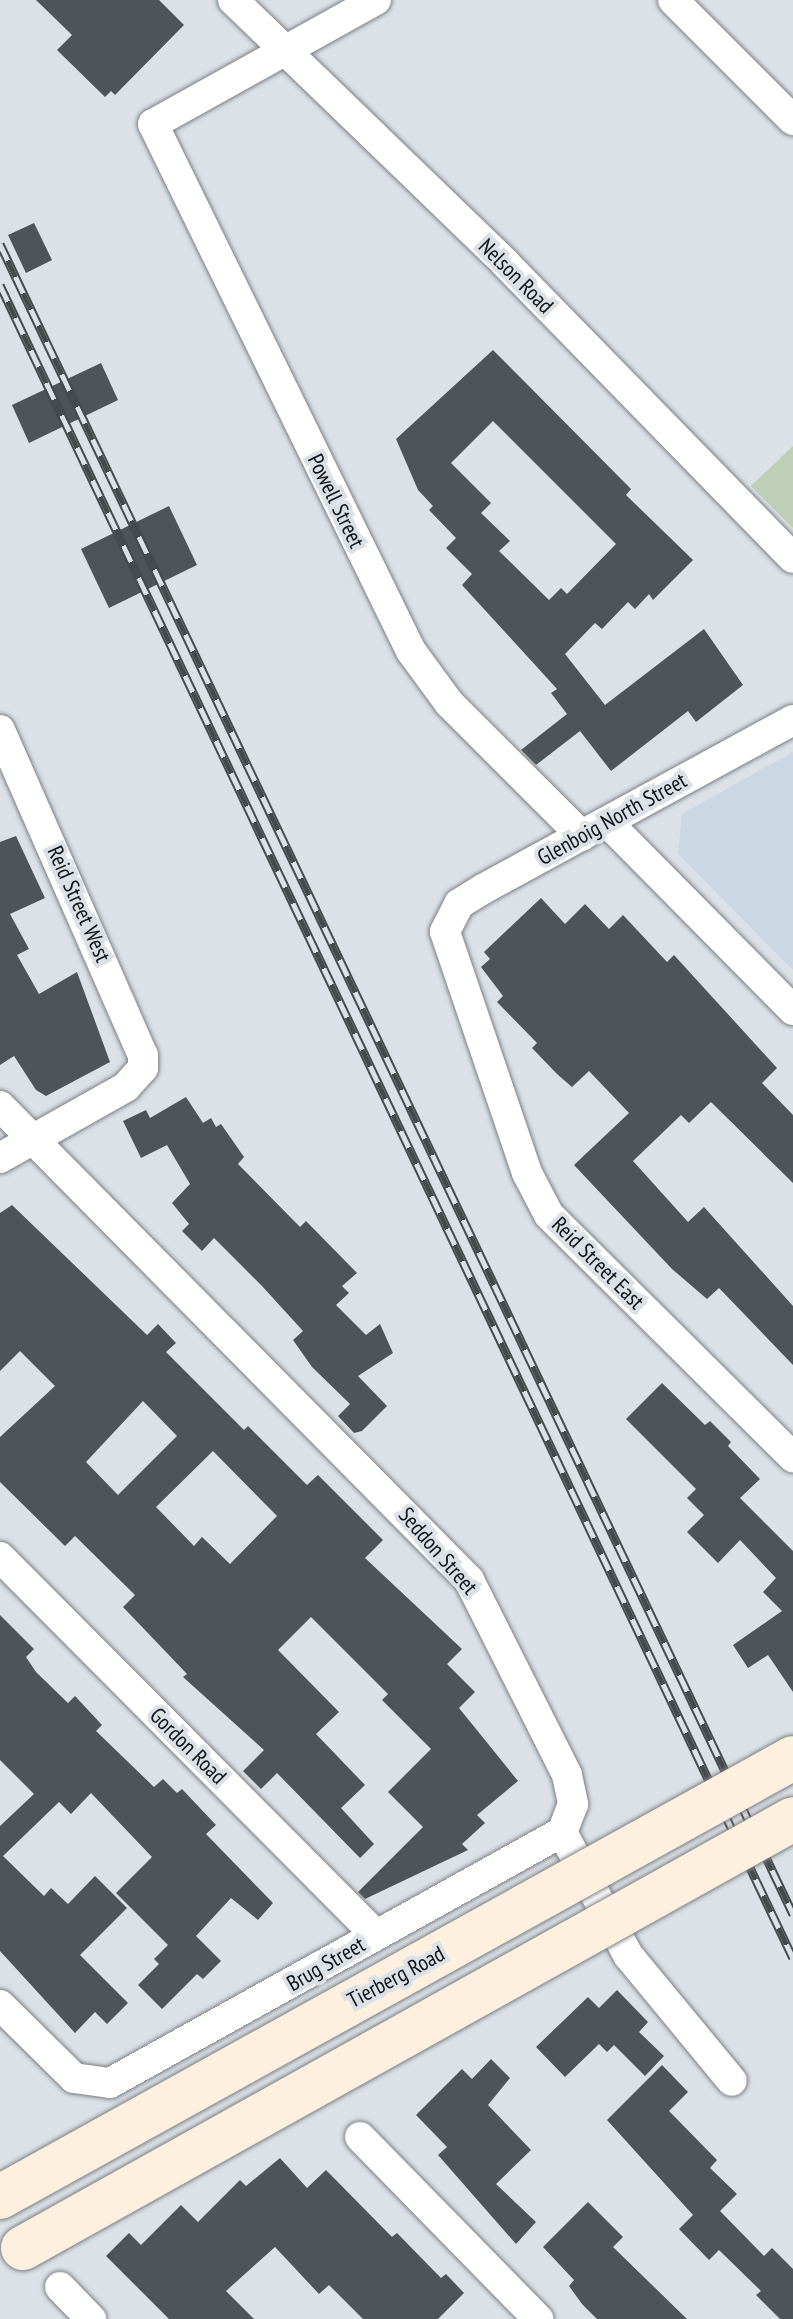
<!DOCTYPE html>
<html>
<head>
<meta charset="utf-8">
<style>
  body { margin:0 }
  #map { position:relative; width:793px; height:2319px; overflow:hidden; background:#dbe1e7; font-family:"PT Sans Narrow",sans-serif }
  div>[style] { position:absolute }
  [style*='--x'] { left:calc(var(--x)*1px); top:calc(var(--y)*1px); width:calc(var(--w)*1px); rotate:calc(var(--a)*1deg) }
  .built>* { inset:0; background:#cbd7e2 }
  .green>* { inset:0; background:#becfb6 }
  .building>* { inset:0; background:#4e5458 }
  .roads { filter:drop-shadow(0 0 2px #7b8085) drop-shadow(0 0 2px #7b8085) }
  .street>* { height:30px; margin:-15px; padding:0 15px; transform-origin:15px; border-radius:15px; background:#fff }
  .rail>* { height:9px; margin-top:-4.5px; transform-origin:0; background:repeating-linear-gradient(90deg,#dbe1e7 0 18px,#474a4d 0 36px); box-sizing:border-box; border-block:2px solid #474a4d }
  .bridges { filter:drop-shadow(0 0 2px #7b8085) drop-shadow(0 0 2px #7b8085) }
  .secondary-bridge>* { height:44px; margin:-22px; padding:0 22px; transform-origin:22px; border-radius:22px; background:#fef0de }
  span { translate:-50% -50%; white-space:nowrap; text-align:center; line-height:1.15; -webkit-text-stroke:8px #dbe1e7; paint-order:stroke }
  .street-label { font-size:22px; color:#0f1113 }
</style>
</head>
<body>
<div id="map">
  <div class="built">
    <i style="clip-path:polygon(793px 752px,793px 970px,678px 854px,682px 814px)"></i>
  </div>
  <div class="green">
    <i style="clip-path:polygon(793px 446px,793px 528px,751px 486px)"></i>
  </div>
  <div class="building">
    <i style="clip-path:polygon(36px 0,159px 0,184px 25px,115px 95px,111px 91px,105px 97px,57px 50px,72px 35px)"></i>
    <i style="clip-path:polygon(34px 223px,52px 260px,26px 273px,8px 235px)"></i>
    <i style="clip-path:polygon(evenodd,493px 350px,631px 489px,626px 495px,693px 560px,653px 600px,649px 594px,635px 609px,628px 602px,602px 629px,595px 623px,565px 654px,605px 705px,704px 629px,743px 685px,696px 722px,688px 711px,611px 771px,580px 731px,536px 765px,521px 750px,567px 714px,551px 693px,557px 689px,462px 585px,472px 574px,446px 548px,456px 538px,429px 510px,433px 506px,418px 490px,396px 439px,493px 350px,493px 421px,616px 544px,567px 594px,561px 588px,549px 600px,499px 551px,510px 541px,481px 513px,491px 503px,451px 463px,493px 421px)"></i>
    <i style="clip-path:polygon(101px 363px,118px 400px,29px 443px,12px 405px)"></i>
    <i style="clip-path:polygon(169px 506px,197px 565px,109px 608px,81px 549px)"></i>
    <i style="clip-path:polygon(16px 836px,45px 898px,10px 914px,29px 949px,17px 955px,39px 994px,77px 972px,110px 1062px,46px 1096px,36px 1090px,14px 1056px,0 1065px,0 842px)"></i>
    <i style="clip-path:polygon(541px 898px,565px 924px,585px 904px,609px 929px,623px 915px,667px 962px,674px 955px,777px 1068px,762px 1083px,793px 1115px,793px 1183px,711px 1102px,689px 1123px,681px 1115px,633px 1161px,688px 1222px,704px 1207px,793px 1306px,793px 1365px,719px 1288px,707px 1299px,672px 1269px,574px 1165px,629px 1113px,589px 1071px,572px 1087px,557px 1074px,532px 1048px,537px 1043px,497px 1002px,503px 996px,481px 967px,490px 959px,484px 952px)"></i>
    <i style="clip-path:polygon(186px 1097px,203px 1123px,211px 1118px,216px 1127px,221px 1124px,244px 1157px,238px 1164px,300px 1227px,306px 1221px,357px 1273px,342px 1286px,349px 1293px,336px 1305px,366px 1335px,380px 1324px,393px 1353px,358px 1376px,387px 1406px,362px 1431px,354px 1433px,338px 1416px,350px 1404px,312px 1367px,293px 1340px,303px 1331px,262px 1286px,214px 1238px,202px 1251px,182px 1231px,189px 1224px,172px 1203px,190px 1184px,167px 1145px,141px 1158px,123px 1121px,146px 1110px,150px 1118px)"></i>
    <i style="clip-path:polygon(evenodd,12px 1205px,147px 1335px,158px 1324px,176px 1343px,166px 1352px,244px 1430px,248px 1426px,307px 1485px,318px 1475px,383px 1540px,365px 1558px,462px 1649px,447px 1664px,475px 1692px,459px 1708px,518px 1781px,477px 1815px,485px 1823px,462px 1844px,468px 1850px,365px 1899px,358px 1892px,423px 1827px,388px 1792px,431px 1749px,382px 1700px,388px 1694px,311px 1617px,278px 1650px,339px 1712px,316px 1734px,365px 1785px,341px 1808px,374px 1844px,360px 1858px,277px 1773px,261px 1789px,243px 1771px,264px 1750px,183px 1677px,187px 1674px,123px 1607px,135px 1595px,75px 1536px,65px 1546px,0 1482px,0 1437px,55px 1386px,20px 1351px,0 1371px,0 1213px,12px 1205px,143px 1401px,177px 1436px,118px 1495px,86px 1462px,143px 1401px,12px 1205px,213px 1451px,277px 1516px,230px 1564px,202px 1537px,194px 1546px,156px 1507px,213px 1451px)"></i>
    <i style="clip-path:polygon(662px 1383px,705px 1425px,710px 1421px,731px 1442px,728px 1446px,760px 1479px,740px 1498px,793px 1551px,793px 1692px,768px 1655px,748px 1668px,733px 1645px,782px 1611px,763px 1592px,776px 1578px,740px 1540px,718px 1563px,687px 1532px,704px 1515px,687px 1498px,696px 1489px,626px 1419px)"></i>
    <i style="clip-path:polygon(0 1615px,34px 1649px,26px 1657px,36px 1672px,68px 1703px,75px 1696px,102px 1725px,96px 1731px,154px 1787px,163px 1779px,177px 1793px,182px 1789px,216px 1825px,206px 1834px,273px 1903px,258px 1920px,231px 1898px,196px 1936px,221px 1961px,203px 1979px,197px 1974px,162px 2009px,138px 1985px,159px 1964px,154px 1959px,168px 1945px,116px 1893px,152px 1857px,91px 1793px,71px 1814px,59px 1802px,3px 1856px,44px 1896px,51px 1888px,68px 1904px,95px 1876px,127px 1908px,80px 1955px,128px 2003px,107px 2024px,95px 2012px,75px 2033px,0 1951px,0 1826px,34px 1794px,0 1760px)"></i>
    <i style="clip-path:polygon(617px 1990px,648px 2022px,639px 2032px,664px 2056px,645px 2076px,614px 2045px,607px 2052px,599px 2044px,565px 2077px,536px 2047px,588px 1997px,599px 2008px)"></i>
    <i style="clip-path:polygon(491px 2059px,510px 2078px,488px 2105px,531px 2150px,496px 2184px,536px 2222px,516px 2244px,438px 2155px,447px 2147px,416px 2115px,462px 2069px,472px 2079px)"></i>
    <i style="clip-path:polygon(662px 2065px,688px 2092px,669px 2111px,717px 2160px,710px 2168px,737px 2194px,720px 2211px,764px 2256px,772px 2248px,793px 2269px,793px 2319px,780px 2319px,756px 2295px,761px 2291px,719px 2250px,709px 2260px,679px 2229px,693px 2215px,607px 2120px)"></i>
    <i style="clip-path:polygon(280px 2158px,307px 2188px,326px 2170px,392px 2237px,397px 2233px,441px 2278px,446px 2274px,464px 2293px,438px 2319px,363px 2319px,329px 2285px,319px 2294px,275px 2247px,226px 2291px,254px 2319px,169px 2319px,106px 2256px,129px 2233px,141px 2245px,181px 2205px,198px 2222px,240px 2180px,246px 2186px)"></i>
    <i style="clip-path:polygon(588px 2202px,623px 2237px,613px 2247px,687px 2319px,597px 2319px,582px 2304px,569px 2286px,574px 2280px,543px 2247px)"></i>
  </div>
  <div class="roads">
    <div class="street">
      <i style="--x:233;--y:0;--w:378;--a:44"></i>
      <i style="--x:505;--y:263;--w:412;--a:45.7"></i>
      <i style="--x:376;--y:0;--w:255;--a:150.9"></i>
      <i style="--x:153;--y:124;--w:587;--a:63.92"></i>
      <i style="--x:411;--y:651;--w:64;--a:53.8"></i>
      <i style="--x:449;--y:703;--w:188;--a:45"></i>
      <i style="--x:673;--y:0;--w:170;--a:45"></i>
      <i style="--x:793;--y:720;--w:353;--a:151.4"></i>
      <i style="--x:483;--y:889;--w:28;--a:148"></i>
      <i style="--x:459;--y:904;--w:31;--a:117"></i>
      <i style="--x:445;--y:932;--w:255;--a:71.2"></i>
      <i style="--x:527;--y:1173;--w:47;--a:62.4"></i>
      <i style="--x:549;--y:1215;--w:344;--a:44.8"></i>
      <i style="--x:0;--y:730;--w:355;--a:66.3"></i>
      <i style="--x:143;--y:1055;--w:13;--a:90"></i>
      <i style="--x:143;--y:1068;--w:25;--a:132"></i>
      <i style="--x:126;--y:1087;--w:145;--a:150.6"></i>
      <i style="--x:608;--y:823;--w:263;--a:45.3"></i>
      <i style="--x:0;--y:1106;--w:667;--a:45.3"></i>
      <i style="--x:469;--y:1580;--w:218;--a:63.3"></i>
      <i style="--x:567;--y:1775;--w:30;--a:78"></i>
      <i style="--x:573;--y:1804;--w:30;--a:111"></i>
      <i style="--x:0;--y:1557;--w:533;--a:45.15"></i>
      <i style="--x:562;--y:1832;--w:140;--a:61.8"></i>
      <i style="--x:628;--y:1955;--w:163;--a:50.5"></i>
      <i style="--x:0;--y:2005;--w:104;--a:44.6"></i>
      <i style="--x:74;--y:2078;--w:36;--a:8"></i>
      <i style="--x:110;--y:2083;--w:517;--a:-29.04"></i>
      <i style="--x:360;--y:2137;--w:255;--a:45.6"></i>
      <i style="--x:60;--y:2287;--w:45;--a:45.9"></i>
    </div>
  </div>
  <div class="rail">
    <i style="--x:0;--y:244;--w:1849;--a:64.6"></i>
    <i style="--x:0;--y:285;--w:1851;--a:64.64"></i>
  </div>
  <div class="bridges">
    <div class="secondary-bridge">
      <i style="--x:0;--y:2197;--w:906;--a:-28.97"></i>
      <i style="--x:23;--y:2248;--w:881;--a:-29.12"></i>
    </div>
  </div>
  <div class="street-label">
    <span style="left:516px;top:276px;rotate:45deg">Nelson Road</span>
    <span style="left:336px;top:501px;rotate:64deg">Powell Street</span>
    <span style="left:612px;top:819px;rotate:-29deg">Glenboig North Street</span>
    <span style="left:79px;top:904px;rotate:66deg">Reid Street West</span>
    <span style="left:598px;top:1263px;rotate:45deg">Reid Street East</span>
    <span style="left:438px;top:1551px;rotate:49deg">Seddon Street</span>
    <span style="left:188px;top:1746px;rotate:45deg">Gordon Road</span>
    <span style="left:326px;top:1964px;rotate:-30deg">Brug Street</span>
    <span style="left:396px;top:1977px;rotate:-28deg">Tierberg Road</span>
  </div>
</div>
</body>
</html>
